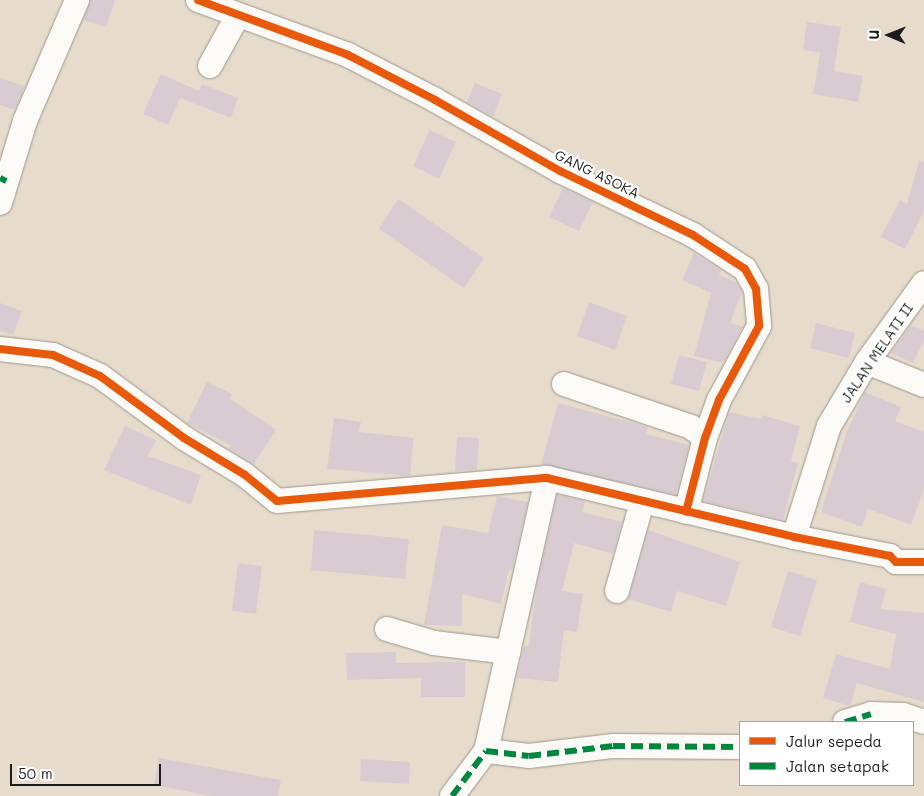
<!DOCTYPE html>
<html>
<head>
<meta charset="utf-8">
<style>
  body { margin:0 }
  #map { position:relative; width:924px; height:796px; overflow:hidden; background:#e7dccc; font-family:Mali,sans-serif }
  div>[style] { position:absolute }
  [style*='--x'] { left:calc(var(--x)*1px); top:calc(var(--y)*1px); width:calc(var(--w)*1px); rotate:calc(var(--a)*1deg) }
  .building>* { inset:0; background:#d8ccd2 }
  .roads { filter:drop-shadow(0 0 1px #9d978e) drop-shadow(0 0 1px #9d978e) }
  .minor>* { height:24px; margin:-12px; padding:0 12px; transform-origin:12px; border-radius:12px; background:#fbfaf7 }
  .quiet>* { height:6px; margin-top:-3px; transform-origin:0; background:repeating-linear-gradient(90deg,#00873e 0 12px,transparent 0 18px) }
  .cycleway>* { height:8px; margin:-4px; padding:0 4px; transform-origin:4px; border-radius:4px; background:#e8590c }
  span { translate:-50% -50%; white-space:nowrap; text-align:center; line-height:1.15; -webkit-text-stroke:4.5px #fff; paint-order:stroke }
  .street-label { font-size:14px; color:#1c1c1c }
  .legend { position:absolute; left:739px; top:721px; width:175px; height:65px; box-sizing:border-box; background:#fff; border:1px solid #a4a4a4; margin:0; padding:6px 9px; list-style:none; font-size:15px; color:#1c1c1c }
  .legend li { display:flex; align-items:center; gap:10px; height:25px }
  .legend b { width:25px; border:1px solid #a4a4a4 }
  .north { position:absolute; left:864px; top:10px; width:50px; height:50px; -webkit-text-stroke:4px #fff; paint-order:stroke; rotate:271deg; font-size:14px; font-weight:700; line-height:20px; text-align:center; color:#1c1c1c }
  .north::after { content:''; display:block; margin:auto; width:18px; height:22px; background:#1c1c1c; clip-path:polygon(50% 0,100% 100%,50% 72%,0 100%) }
  .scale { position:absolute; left:10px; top:764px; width:151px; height:22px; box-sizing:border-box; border:2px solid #1c1c1c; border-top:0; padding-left:6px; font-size:15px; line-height:18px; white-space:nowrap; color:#1c1c1c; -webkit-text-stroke:4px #fff; paint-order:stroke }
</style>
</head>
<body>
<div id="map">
  <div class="building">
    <i style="clip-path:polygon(90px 0,115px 0,106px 27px,83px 20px)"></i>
    <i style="clip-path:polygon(807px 22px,841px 27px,834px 71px,863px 76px,858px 102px,813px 94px,820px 53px,803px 50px)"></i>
    <i style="clip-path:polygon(161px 74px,199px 91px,202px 84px,238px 98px,231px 118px,180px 98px,168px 125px,143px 114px)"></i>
    <i style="clip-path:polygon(0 78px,25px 86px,15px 110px,0 105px)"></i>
    <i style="clip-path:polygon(475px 83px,502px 94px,493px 117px,467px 102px)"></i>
    <i style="clip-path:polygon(430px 130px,456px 142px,439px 179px,413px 166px)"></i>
    <i style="clip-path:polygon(919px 161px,924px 162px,924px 211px,905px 249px,881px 237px,900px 200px,907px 204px)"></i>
    <i style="clip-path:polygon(563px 188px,593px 202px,579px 231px,549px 217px)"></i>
    <i style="clip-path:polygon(398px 199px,484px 258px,464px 288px,379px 229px)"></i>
    <i style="clip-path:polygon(694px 253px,721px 270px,719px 275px,736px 282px,742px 292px,730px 323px,743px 327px,723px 363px,694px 356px,711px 293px,682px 280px)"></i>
    <i style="clip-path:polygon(589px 302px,627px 316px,615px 350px,577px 336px)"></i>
    <i style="clip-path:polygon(0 303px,22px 311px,13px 335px,0 331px)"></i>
    <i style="clip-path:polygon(816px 323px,855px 333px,849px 358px,810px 348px)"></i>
    <i style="clip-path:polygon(911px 325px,924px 331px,924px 340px,913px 363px,891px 353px)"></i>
    <i style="clip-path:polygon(679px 355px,707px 362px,699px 391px,671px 384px)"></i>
    <i style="clip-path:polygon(207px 382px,232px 394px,230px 399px,276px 430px,254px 464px,229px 449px,231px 446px,187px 423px)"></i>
    <i style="clip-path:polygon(865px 392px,901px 407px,895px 421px,924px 432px,924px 489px,911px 525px,868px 509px,862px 527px,821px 512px,846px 434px)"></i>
    <i style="clip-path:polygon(558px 403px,648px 427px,646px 434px,689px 445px,676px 495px,541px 465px)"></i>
    <i style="clip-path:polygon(729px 412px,761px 419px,762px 415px,800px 426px,791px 461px,798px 463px,783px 520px,703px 501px)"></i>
    <i style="clip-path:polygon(334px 418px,361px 422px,359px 432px,414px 438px,410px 476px,327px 469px)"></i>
    <i style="clip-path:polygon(125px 426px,156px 440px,148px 456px,201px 475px,191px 505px,104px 470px)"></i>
    <i style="clip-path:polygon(457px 437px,479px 438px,477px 470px,455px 471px)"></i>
    <i style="clip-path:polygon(557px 495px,585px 501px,582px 512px,622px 522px,613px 554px,574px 543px,562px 591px,583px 594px,577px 632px,564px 630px,558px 682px,517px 678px,524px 646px,529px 646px,537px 584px)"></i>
    <i style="clip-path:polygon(497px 496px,528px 502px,512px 570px,509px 569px,501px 604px,462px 594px,462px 626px,424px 625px,442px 525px,488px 533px)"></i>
    <i style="clip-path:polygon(314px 530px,409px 539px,405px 579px,311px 570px)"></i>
    <i style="clip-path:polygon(648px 530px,740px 562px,726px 606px,677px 591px,671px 612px,628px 599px)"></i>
    <i style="clip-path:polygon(238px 563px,262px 566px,256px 614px,232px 611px)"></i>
    <i style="clip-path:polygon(788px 571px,817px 580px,800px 636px,771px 627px)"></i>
    <i style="clip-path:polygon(860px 582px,886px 589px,881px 609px,924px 613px,924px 702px,857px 683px,850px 706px,823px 698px,836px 654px,890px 669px,896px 634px,850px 622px)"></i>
    <i style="clip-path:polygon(396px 652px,396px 663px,465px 662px,465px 697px,421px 697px,421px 678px,347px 680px,346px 653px)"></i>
    <i style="clip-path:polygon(159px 758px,281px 780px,278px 796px,212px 796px,154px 785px)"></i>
    <i style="clip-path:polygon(361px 759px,410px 762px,409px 784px,360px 781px)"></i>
  </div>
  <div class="roads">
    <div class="minor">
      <i style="--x:198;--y:0;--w:160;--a:20.1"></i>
      <i style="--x:348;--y:55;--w:98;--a:27.3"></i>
      <i style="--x:435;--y:100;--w:144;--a:29.6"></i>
      <i style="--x:560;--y:171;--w:148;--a:25.7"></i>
      <i style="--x:693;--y:235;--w:62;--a:33.2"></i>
      <i style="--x:745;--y:269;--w:23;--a:61"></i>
      <i style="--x:756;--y:289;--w:37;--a:85"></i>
      <i style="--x:759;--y:326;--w:84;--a:118.4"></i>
      <i style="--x:719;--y:400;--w:40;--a:110.2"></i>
      <i style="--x:705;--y:438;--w:76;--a:104.4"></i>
      <i style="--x:210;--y:66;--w:56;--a:-61.1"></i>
      <i style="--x:0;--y:203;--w:86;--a:-73"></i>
      <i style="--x:25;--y:121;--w:132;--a:-66.7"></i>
      <i style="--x:0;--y:349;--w:53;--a:6.5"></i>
      <i style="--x:53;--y:355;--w:51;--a:24.1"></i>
      <i style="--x:100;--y:376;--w:104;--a:36.4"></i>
      <i style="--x:184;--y:438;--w:71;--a:31.2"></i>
      <i style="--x:245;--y:475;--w:41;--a:39.1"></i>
      <i style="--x:277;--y:501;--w:271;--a:-4.9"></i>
      <i style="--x:547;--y:478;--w:254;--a:13.4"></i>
      <i style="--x:794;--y:537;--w:98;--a:11.2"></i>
      <i style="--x:890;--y:556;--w:8;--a:45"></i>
      <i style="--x:896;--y:562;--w:28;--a:0"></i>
      <i style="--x:867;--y:362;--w:61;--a:22"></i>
      <i style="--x:564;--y:384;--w:134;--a:18.7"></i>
      <i style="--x:691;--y:427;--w:18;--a:38"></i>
      <i style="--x:794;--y:537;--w:116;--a:-72.5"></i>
      <i style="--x:829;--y:426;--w:74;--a:-59.3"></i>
      <i style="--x:867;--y:362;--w:97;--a:-54.2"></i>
      <i style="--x:617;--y:591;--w:92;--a:-74.3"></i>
      <i style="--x:387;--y:629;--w:49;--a:16.6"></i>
      <i style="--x:434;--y:643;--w:75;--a:6.9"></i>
      <i style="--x:845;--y:722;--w:27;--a:-17"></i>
      <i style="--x:871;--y:714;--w:32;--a:2"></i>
      <i style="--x:903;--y:715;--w:22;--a:18"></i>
      <i style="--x:486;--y:751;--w:43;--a:6.6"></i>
      <i style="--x:529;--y:756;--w:85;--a:-6.8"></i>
      <i style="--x:613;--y:746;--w:127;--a:0.5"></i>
      <i style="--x:452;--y:796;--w:56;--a:-52.9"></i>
      <i style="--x:486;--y:751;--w:280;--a:-77.4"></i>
    </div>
  </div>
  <div class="quiet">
    <i style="--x:0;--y:178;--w:7;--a:27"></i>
    <i style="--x:845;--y:722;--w:27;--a:-17"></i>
    <i style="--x:452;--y:796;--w:56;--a:-52.9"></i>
    <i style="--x:486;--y:751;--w:43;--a:6.6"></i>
    <i style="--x:529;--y:756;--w:85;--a:-6.8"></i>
    <i style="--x:613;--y:746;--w:127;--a:0.5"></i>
  </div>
  <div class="cycleway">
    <i style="--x:198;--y:0;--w:160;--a:20.1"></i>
    <i style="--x:348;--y:55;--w:98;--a:27.3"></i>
    <i style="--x:435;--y:100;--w:144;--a:29.6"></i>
    <i style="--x:560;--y:171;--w:148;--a:25.7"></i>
    <i style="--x:693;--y:235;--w:62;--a:33.2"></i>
    <i style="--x:745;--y:269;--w:23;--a:61"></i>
    <i style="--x:756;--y:289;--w:37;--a:85"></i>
    <i style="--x:759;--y:326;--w:84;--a:118.4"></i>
    <i style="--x:719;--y:400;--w:40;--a:110.2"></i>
    <i style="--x:705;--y:438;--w:76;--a:104.4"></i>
    <i style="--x:0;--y:349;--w:53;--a:6.5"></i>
    <i style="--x:53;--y:355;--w:51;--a:24.1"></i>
    <i style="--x:100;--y:376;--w:104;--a:36.4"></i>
    <i style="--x:184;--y:438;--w:71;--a:31.2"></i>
    <i style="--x:245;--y:475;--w:41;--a:39.1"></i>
    <i style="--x:277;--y:501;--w:271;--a:-4.9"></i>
    <i style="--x:547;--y:478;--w:254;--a:13.4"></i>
    <i style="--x:794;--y:537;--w:98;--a:11.2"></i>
    <i style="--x:890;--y:556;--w:8;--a:45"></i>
    <i style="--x:896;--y:562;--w:28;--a:0"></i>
  </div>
  <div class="street-label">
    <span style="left:597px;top:174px;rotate:26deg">GANG ASOKA</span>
    <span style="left:877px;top:353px;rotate:-56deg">JALAN MELATI II</span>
  </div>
  <ul class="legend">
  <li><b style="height:6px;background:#e8590c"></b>Jalur sepeda</li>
  <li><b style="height:6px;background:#00873e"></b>Jalan setapak</li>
  </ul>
  <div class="north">U</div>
  <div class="scale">50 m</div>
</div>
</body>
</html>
